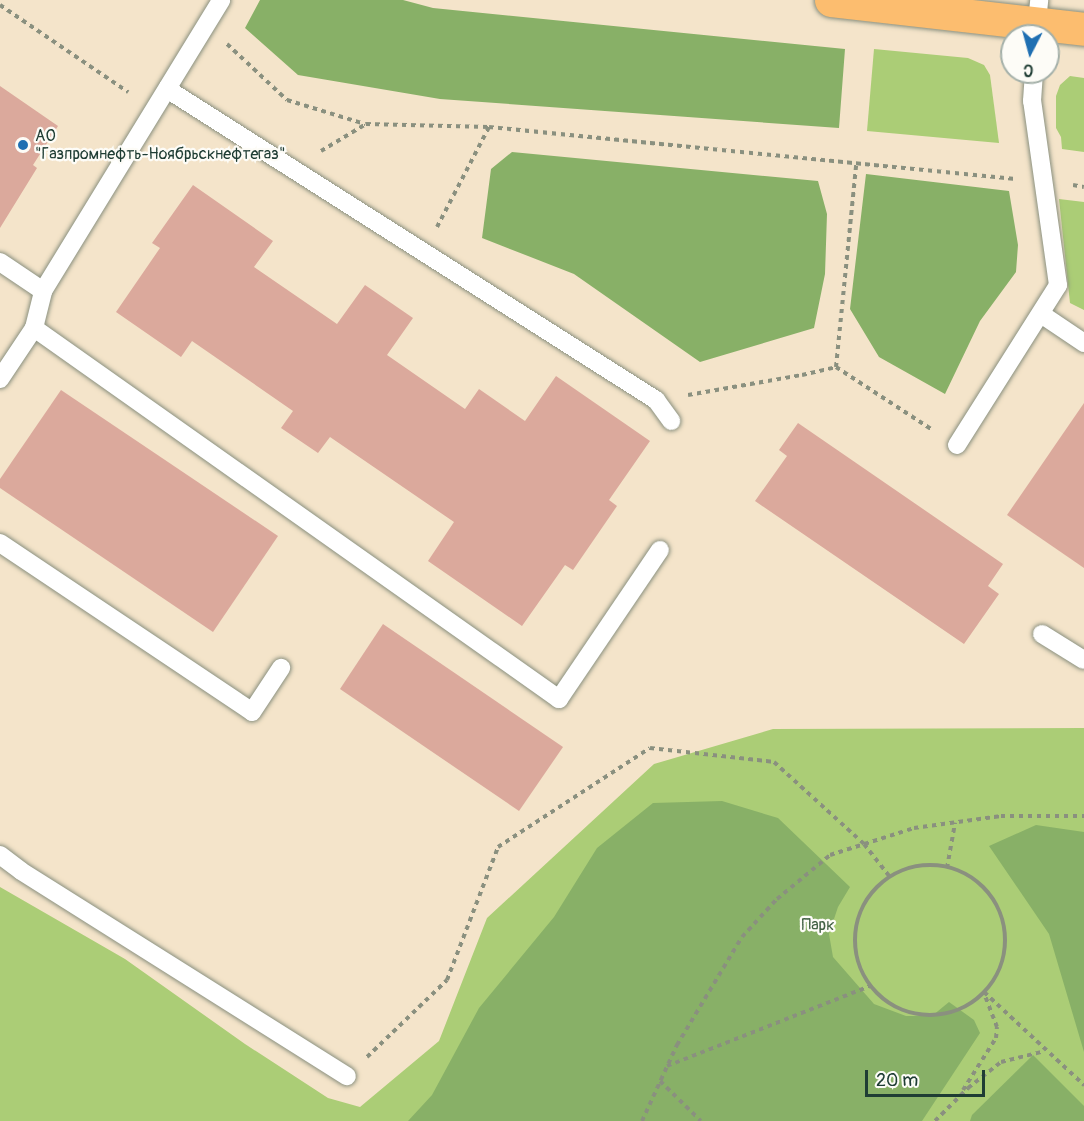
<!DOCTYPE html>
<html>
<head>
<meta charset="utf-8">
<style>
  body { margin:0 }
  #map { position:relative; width:1084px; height:1121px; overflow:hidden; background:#f4e4ca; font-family:Pangolin,sans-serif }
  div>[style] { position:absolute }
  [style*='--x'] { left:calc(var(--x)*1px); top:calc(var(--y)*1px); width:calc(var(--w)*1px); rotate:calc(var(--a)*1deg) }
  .green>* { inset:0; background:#abcd76 }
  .forest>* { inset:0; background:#88b067 }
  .building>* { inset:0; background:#dba99c }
  .path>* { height:4px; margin-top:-2px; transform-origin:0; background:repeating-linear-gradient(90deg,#8a907f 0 4.5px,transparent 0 9px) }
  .path>.ring { margin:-2px; padding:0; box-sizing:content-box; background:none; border:4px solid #8a907f; border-radius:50% }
  .roads { filter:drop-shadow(0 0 2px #8a907f) drop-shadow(0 0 2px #8a907f) }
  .lane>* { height:18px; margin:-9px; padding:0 9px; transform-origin:9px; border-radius:9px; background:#fff }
  .primary>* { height:33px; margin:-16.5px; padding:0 16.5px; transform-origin:16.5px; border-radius:16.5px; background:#fcbd6f }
  .dots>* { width:16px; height:16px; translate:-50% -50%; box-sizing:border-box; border:3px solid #fdfcf7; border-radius:50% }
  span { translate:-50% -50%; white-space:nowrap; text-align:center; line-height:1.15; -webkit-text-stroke:4.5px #fdfcf7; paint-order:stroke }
  .poi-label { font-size:16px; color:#1f3d34 }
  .left { translate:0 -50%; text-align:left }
  .park-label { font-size:16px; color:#426144 }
  .north { position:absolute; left:1000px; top:24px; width:60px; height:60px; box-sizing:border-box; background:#fdfcf7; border:2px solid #a4b0a9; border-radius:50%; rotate:186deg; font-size:16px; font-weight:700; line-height:24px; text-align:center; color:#1f3d34 }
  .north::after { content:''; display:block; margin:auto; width:21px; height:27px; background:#1f6fb2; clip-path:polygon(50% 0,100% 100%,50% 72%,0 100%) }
  .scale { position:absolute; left:865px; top:1070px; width:120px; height:27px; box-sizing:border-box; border:3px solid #1f3d34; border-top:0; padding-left:8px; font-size:18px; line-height:21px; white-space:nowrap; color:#1f3d34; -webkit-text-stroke:4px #fdfcf7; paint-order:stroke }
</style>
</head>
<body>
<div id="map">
  <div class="green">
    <i style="clip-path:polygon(874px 49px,968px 58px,984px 65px,990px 75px,999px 143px,867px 131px)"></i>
    <i style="clip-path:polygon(1070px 76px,1084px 78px,1084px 152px,1062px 149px,1061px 137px,1056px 128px,1056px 96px,1060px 85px)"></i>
    <i style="clip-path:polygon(1059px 199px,1084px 202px,1084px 310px,1070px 303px)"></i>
    <i style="clip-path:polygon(1084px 728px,1084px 1121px,0 1121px,0 887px,125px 959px,245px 1044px,328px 1098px,360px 1107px,439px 1041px,487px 918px,654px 764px,773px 729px)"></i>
  </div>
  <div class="forest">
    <i style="clip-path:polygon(260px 0,403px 0,433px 8px,845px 49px,839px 128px,440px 99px,298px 75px,245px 28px)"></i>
    <i style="clip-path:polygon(512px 152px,818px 181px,827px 214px,825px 274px,814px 328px,700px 362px,574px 274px,482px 238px,491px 169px)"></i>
    <i style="clip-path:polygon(866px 174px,1009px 191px,1018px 245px,1016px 272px,980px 321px,945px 394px,879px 357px,850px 309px)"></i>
    <i style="clip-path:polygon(722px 801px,778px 818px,850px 887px,838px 907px,829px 934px,833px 957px,874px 1004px,906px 1016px,932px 1016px,949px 1002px,974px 1020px,980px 1033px,922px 1121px,408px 1121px,432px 1095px,479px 1008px,554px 917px,597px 848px,653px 803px)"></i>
    <i style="clip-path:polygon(1036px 825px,1084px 832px,1084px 1052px,1049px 934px,989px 846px)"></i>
    <i style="clip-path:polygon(1033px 1055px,1084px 1106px,1084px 1121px,970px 1121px,972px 1115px)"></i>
  </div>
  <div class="building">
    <i style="clip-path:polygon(0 86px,58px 126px,33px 165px,37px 168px,0 228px)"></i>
    <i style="clip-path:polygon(193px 185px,273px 241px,254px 267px,337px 324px,365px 285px,413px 318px,387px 355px,465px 409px,479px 389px,525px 421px,556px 376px,650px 441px,609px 500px,617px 506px,573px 570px,565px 565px,522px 626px,428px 561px,454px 522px,330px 437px,318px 453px,281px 428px,293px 411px,192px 341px,181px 357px,116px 312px,160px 248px,152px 243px)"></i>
    <i style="clip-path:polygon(61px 390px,278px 536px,213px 632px,0 488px,0 479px)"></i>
    <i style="clip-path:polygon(1084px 403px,1084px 568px,1007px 515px)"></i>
    <i style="clip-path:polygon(798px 423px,1003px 564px,988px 586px,999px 594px,964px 644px,755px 501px,787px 456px,779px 450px)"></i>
    <i style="clip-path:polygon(383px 624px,563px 747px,519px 811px,340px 689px)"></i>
  </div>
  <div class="path">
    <i style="--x:0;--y:5;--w:155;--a:34.2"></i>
    <i style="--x:227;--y:44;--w:82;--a:43"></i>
    <i style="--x:287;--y:100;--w:82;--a:17.1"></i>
    <i style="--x:321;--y:151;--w:52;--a:-31"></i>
    <i style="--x:366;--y:124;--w:123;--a:1.4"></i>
    <i style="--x:489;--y:127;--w:529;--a:5.65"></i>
    <i style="--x:1073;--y:185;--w:11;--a:10"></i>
    <i style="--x:437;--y:227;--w:113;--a:-62.5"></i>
    <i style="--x:836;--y:367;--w:113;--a:33.1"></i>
    <i style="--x:688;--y:395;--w:116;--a:-10"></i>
    <i style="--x:802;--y:375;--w:35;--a:-13"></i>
    <i style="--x:836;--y:367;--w:203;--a:-84.3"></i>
    <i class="ring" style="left:855px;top:865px;width:146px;height:146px"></i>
    <i style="--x:947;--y:868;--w:46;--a:-79.9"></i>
    <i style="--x:984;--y:992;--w:137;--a:42.9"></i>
    <i style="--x:367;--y:1057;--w:111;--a:-43.9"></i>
    <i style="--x:447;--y:980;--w:142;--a:-69"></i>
    <i style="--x:498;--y:847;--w:181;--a:-33.1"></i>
    <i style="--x:650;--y:748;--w:125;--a:6.4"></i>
    <i style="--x:774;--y:762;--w:122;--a:42.3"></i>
    <i style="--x:864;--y:844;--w:42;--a:51.8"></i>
    <i style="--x:667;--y:1066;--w:218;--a:-21.5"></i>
    <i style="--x:660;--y:1081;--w:57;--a:44.3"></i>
    <i style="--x:963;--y:1090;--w:62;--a:-57.6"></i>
    <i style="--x:996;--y:1038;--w:11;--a:-85"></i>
    <i style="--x:997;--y:1027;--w:34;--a:-111"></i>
    <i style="--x:642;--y:1121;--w:84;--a:-65.3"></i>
    <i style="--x:677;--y:1045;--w:126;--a:-59"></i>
    <i style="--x:742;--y:937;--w:52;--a:-47.4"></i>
    <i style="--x:777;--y:899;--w:69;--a:-39.7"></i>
    <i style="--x:830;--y:855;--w:88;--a:-17.8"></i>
    <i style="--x:914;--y:828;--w:88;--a:-7.9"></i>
    <i style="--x:1001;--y:816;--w:83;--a:0"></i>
    <i style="--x:935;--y:1121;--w:47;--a:-45"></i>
    <i style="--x:968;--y:1088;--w:42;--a:-38.2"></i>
    <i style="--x:1001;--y:1062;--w:45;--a:-14"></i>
  </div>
  <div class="roads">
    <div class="lane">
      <i style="--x:1036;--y:31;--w:31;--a:-84"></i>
      <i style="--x:167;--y:89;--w:580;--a:32.46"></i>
      <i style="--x:656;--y:400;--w:26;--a:54"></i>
      <i style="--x:0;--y:262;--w:52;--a:34"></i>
      <i style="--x:43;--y:291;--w:341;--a:-58.5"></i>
      <i style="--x:1041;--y:314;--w:52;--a:34"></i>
      <i style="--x:34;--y:328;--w:643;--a:35.25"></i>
      <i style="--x:559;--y:699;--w:180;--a:-55.9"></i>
      <i style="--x:0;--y:379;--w:61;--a:-56.3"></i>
      <i style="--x:34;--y:328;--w:38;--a:-76"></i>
      <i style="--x:957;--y:445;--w:189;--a:-57.7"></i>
      <i style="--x:1058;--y:285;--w:186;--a:-98"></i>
      <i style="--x:1032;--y:101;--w:29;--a:-86"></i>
      <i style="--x:0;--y:543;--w:303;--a:33.8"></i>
      <i style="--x:252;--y:712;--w:53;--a:-56.6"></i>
      <i style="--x:1042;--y:634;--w:49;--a:31.8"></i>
      <i style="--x:0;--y:855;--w:26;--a:37"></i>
      <i style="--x:21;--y:871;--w:385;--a:32.2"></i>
    </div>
    <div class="primary">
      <i style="--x:831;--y:0;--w:255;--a:6.5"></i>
    </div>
  </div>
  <div class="dots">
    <i style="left:23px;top:145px;background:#1f6fb2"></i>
  </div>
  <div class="poi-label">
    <span class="left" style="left:35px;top:145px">АО<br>"Газпромнефть-Ноябрьскнефтегаз"</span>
  </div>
  <div class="park-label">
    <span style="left:818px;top:925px">Парк</span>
  </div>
  <div class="north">С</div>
  <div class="scale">20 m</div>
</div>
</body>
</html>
